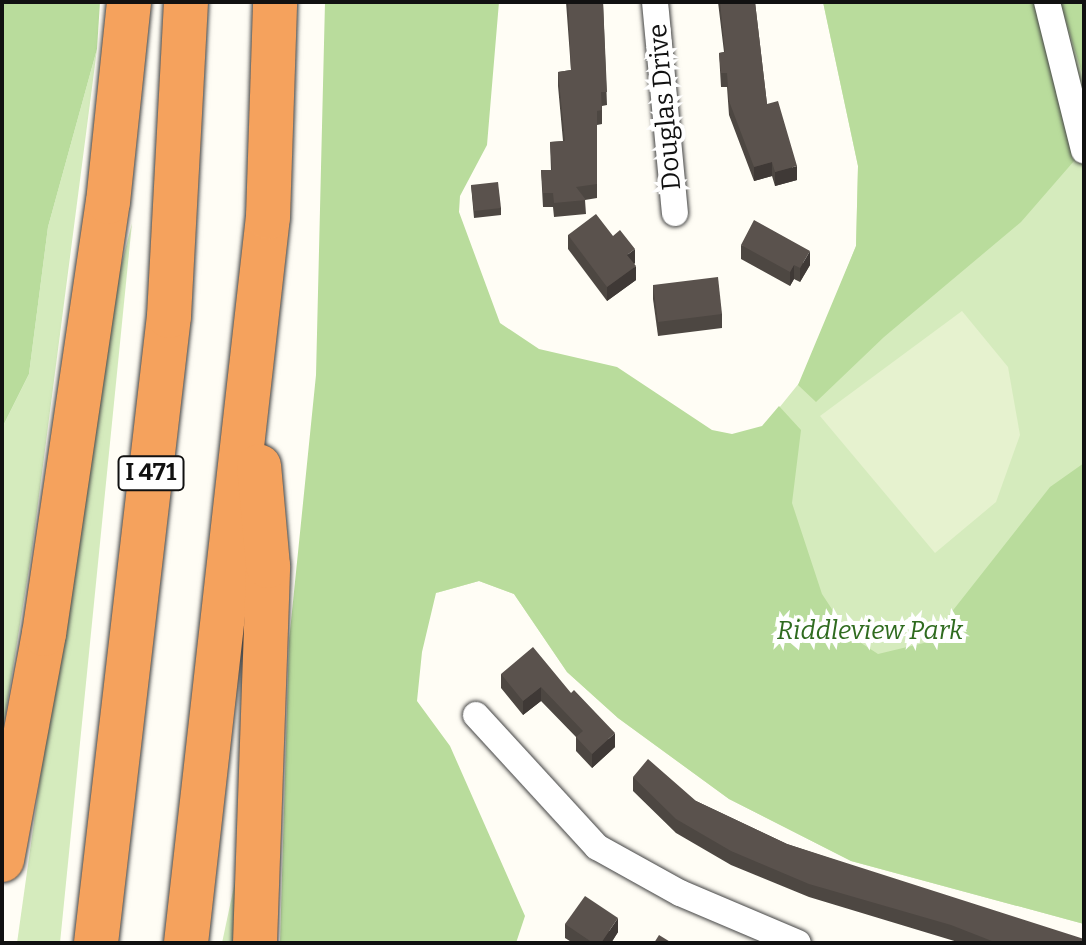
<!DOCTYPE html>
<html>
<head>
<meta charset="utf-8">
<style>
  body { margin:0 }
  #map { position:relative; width:1086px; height:945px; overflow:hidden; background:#fffdf5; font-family:Bitter,serif }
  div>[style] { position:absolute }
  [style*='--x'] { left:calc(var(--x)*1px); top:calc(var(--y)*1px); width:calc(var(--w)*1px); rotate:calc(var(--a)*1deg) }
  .green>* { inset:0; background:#d5ebbd }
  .forest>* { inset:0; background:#b9dc9c }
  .pitch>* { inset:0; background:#e6f2cf }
  .roads { filter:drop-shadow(0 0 2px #444) drop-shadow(0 0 2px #444) }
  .minor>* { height:26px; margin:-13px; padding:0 13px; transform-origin:13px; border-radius:13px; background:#fff }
  .motorway>* { height:44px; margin:-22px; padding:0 22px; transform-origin:22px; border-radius:22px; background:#f5a25d }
  .wall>* { inset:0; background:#4d4742 }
  .shaded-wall>* { inset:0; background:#3f3936 }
  .building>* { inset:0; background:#5a524d }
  span { translate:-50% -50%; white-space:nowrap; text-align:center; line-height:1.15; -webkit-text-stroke:8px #fff; paint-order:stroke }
  .shield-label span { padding:2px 6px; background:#fff; border:2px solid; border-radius:6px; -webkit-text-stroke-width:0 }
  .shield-label { font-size:24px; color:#111; font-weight:700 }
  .street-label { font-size:26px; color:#111 }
  .park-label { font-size:26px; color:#2f6b1f; font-style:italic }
  .frame { position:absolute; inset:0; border:4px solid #111; pointer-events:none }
</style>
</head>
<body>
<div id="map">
  <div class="green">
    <i style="clip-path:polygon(823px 2px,1084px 2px,1084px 924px,851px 861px,729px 799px,618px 718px,567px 672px,514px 594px,479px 581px,436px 593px,724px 476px,804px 377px,856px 246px,858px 166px)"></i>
    <i style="clip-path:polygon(97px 49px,32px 550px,2px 736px,2px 428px,29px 374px,48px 227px)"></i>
    <i style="clip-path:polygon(132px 223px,60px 943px,17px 943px,101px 345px)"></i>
    <i style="clip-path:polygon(236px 877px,234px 943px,222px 943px)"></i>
  </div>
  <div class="forest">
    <i style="clip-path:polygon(2px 2px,100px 2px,97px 49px,48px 227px,29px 374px,2px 428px)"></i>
    <i style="clip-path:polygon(325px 2px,499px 2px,487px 145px,460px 196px,459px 212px,500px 323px,539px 349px,617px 367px,712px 430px,732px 434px,762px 426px,779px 406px,801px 430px,792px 503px,822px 594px,849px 635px,878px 654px,928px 642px,1050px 487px,1084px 463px,1084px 924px,851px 861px,729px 799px,618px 718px,567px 672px,514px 594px,479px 581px,436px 593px,422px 652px,417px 701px,450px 746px,525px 916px,516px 943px,280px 943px,289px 641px,316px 375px)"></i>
    <i style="clip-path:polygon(823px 2px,1035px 2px,1074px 161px,1021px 222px,884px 337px,816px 402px,798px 385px,856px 246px,858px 166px)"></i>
    <i style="clip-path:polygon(1060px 2px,1084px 2px,1084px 79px)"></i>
  </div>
  <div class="pitch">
    <i style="clip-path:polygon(962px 311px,1008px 367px,1020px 435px,996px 502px,935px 553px,820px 416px)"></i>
  </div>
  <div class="roads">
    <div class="minor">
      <i style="--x:655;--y:2;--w:212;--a:84.6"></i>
      <i style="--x:1047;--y:2;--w:153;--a:76"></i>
      <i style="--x:476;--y:715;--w:179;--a:47.5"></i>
      <i style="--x:597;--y:847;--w:95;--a:29"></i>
      <i style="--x:680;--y:893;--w:128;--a:23"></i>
    </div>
    <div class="motorway">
      <i style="--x:2;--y:860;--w:230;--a:-79.5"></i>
      <i style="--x:44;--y:634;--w:437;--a:-81.6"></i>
      <i style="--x:108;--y:202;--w:201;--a:-84"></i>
      <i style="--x:96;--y:943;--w:631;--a:-83.36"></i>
      <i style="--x:169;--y:316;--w:314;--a:-86.9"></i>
      <i style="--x:186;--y:943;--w:731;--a:-83.56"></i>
      <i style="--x:268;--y:217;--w:215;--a:-88.1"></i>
      <i style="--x:255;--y:943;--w:377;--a:-88"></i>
      <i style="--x:268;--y:566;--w:100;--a:-95.1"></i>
    </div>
  </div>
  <div class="wall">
    <i style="clip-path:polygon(566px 2px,603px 2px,607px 105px,602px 106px,602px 124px,597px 125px,597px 198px,585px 200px,586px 214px,554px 217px,553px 207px,543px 207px,541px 170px,551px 170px,550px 142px,563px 141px,558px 86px,558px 72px,571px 70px)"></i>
    <i style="clip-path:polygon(718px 2px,755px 2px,767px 104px,797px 180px,775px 186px,772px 176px,754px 181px,729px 115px,727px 87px,721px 87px,719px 53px,724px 52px)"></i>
    <i style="clip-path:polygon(471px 185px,501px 208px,501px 215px,474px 218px)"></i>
    <i style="clip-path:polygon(568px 235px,613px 236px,635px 263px,634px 264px,636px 280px,607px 301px,568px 249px)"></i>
    <i style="clip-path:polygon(741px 245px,810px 265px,800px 282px,794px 279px,790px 286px,741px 259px)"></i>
    <i style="clip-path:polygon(653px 285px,722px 314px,722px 328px,658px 336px,653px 299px)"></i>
    <i style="clip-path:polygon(501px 674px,571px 693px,615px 747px,592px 768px,576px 751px,576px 737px,541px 701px,523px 715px,501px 688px)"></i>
    <i style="clip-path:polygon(633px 777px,696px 801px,787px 844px,1084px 943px,961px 943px,809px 897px,731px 865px,676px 833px,633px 791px)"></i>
    <i style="clip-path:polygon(565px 924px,618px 932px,611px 943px,573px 943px,565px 938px)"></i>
  </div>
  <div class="shaded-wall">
    <i style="clip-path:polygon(772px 162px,772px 176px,754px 181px,754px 167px)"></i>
    <i style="clip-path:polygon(797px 166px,797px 180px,775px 186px,775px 172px)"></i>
    <i style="clip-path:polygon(635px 249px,635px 263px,627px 269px,627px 255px)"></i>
    <i style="clip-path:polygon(810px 251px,810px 265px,800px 282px,800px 268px)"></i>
    <i style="clip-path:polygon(794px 265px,794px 279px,790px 286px,790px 272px)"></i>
    <i style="clip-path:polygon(636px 266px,636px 280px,607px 301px,607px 287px)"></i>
    <i style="clip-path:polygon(541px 687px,541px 701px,523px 715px,523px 701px)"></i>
    <i style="clip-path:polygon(615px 733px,615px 747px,592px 768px,592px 754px)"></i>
    <i style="clip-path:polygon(618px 918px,618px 932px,611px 943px,601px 943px)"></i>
  </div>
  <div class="building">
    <i style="clip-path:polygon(568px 2px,603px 2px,607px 92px,601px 92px,602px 110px,597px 111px,597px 184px,576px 187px,586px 200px,554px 203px,553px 193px,543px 193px,541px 170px,552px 170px,550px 142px,565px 141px,558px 72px,571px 70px)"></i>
    <i style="clip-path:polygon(720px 2px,755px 2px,767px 104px,778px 101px,797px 166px,775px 172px,772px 162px,754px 167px,729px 101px,727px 73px,721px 73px,719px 53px,725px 52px)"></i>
    <i style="clip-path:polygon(498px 182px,501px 208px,474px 211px,471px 185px)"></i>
    <i style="clip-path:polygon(596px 214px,613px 236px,620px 230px,635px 249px,627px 255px,636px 266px,607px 287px,568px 235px)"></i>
    <i style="clip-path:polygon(754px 220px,810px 251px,800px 268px,794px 265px,790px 272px,741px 245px)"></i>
    <i style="clip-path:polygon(718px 277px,722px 314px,658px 322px,653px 285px)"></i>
    <i style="clip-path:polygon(533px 647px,571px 693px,574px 690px,615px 733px,592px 754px,576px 737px,583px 731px,541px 687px,523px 701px,501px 674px)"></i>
    <i style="clip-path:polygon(648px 759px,696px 801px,787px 844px,1084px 939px,1084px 943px,997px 943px,951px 925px,809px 884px,731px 851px,676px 819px,633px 777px)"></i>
    <i style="clip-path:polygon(585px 896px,618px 918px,601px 943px,593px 943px,565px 924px)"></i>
    <i style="clip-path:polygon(659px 935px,672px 943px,654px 943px)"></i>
  </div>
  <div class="shield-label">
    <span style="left:151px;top:473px">I 471</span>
  </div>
  <div class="street-label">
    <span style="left:665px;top:107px;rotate:-95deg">Douglas Drive</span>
  </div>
  <div class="park-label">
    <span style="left:870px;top:631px">Riddleview Park</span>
  </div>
  <div class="frame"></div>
</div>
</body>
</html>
